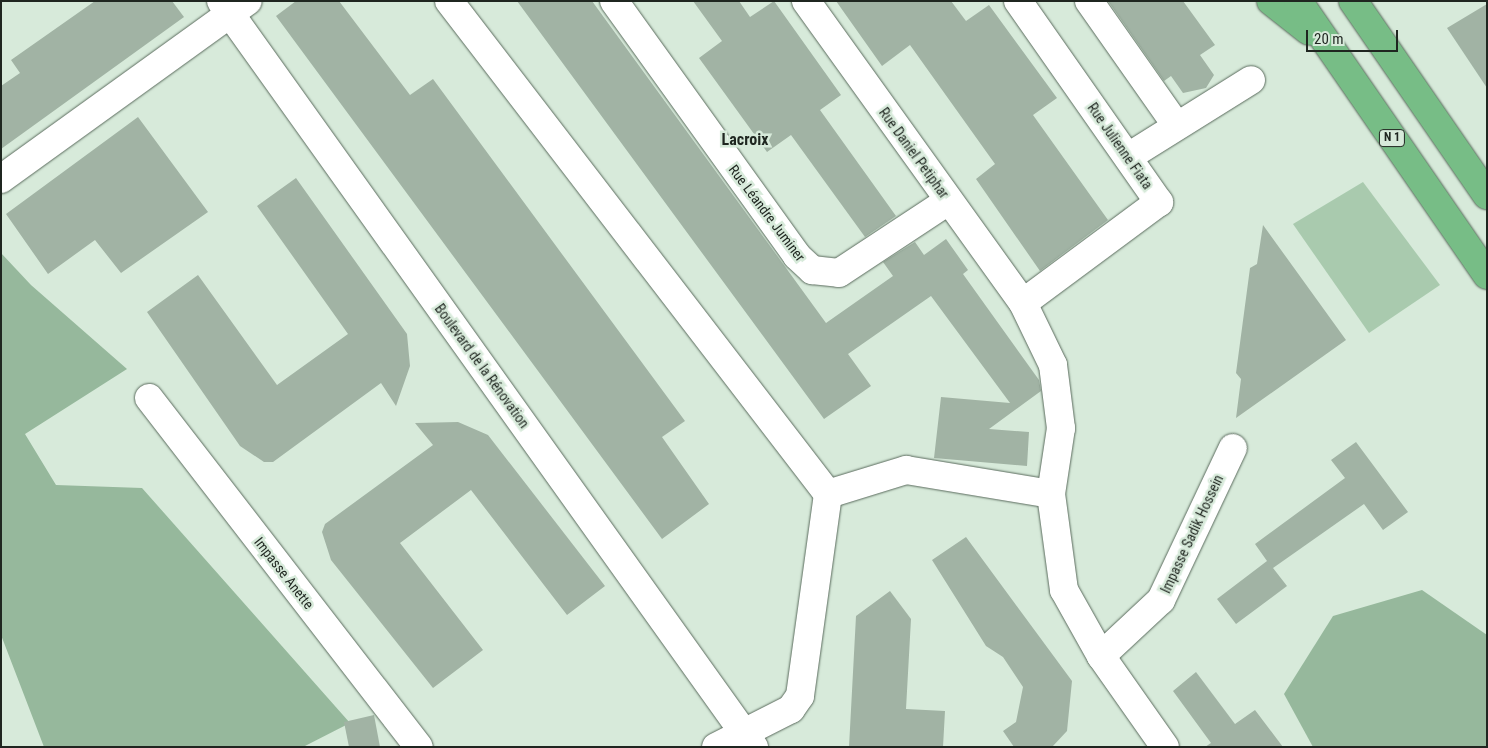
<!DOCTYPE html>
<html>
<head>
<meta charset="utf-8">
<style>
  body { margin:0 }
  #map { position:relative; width:1488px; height:748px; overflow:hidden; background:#d7eada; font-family:"Roboto Condensed",sans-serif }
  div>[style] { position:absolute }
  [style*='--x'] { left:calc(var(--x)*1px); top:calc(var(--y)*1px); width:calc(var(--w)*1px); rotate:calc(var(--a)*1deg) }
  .green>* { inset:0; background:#a9caae }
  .forest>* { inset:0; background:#96b89c }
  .building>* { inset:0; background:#a1b3a4 }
  .roads { filter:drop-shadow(0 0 1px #5a6b5d) drop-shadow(0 0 1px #5a6b5d) }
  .minor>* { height:28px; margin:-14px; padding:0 14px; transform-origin:14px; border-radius:14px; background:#fff }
  .highway>* { height:28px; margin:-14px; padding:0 14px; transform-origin:14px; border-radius:14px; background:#77bd86 }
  span { translate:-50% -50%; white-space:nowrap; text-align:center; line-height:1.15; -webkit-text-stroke:5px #d7eada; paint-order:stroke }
  .shield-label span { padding:1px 4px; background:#d7eada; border:1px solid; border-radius:4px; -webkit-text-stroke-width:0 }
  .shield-label { font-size:12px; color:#1f2620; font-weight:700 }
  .street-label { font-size:14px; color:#1f2620 }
  .quarter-label { font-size:16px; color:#1f2620; font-weight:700 }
  .frame { position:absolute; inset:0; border:2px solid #1f2620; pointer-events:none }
  .scale { position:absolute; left:1306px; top:30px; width:92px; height:22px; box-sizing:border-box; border:2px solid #1f2620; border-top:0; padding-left:6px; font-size:15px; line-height:18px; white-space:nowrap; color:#1f2620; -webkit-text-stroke:4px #d7eada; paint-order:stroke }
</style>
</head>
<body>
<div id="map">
  <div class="green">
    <i style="clip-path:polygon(1363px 182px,1440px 285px,1369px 333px,1293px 224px)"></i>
  </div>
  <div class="forest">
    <i style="clip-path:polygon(1px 253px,31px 285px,127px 369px,25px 434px,56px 485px,142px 488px,350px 723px,303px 747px,44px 747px,1px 635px)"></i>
    <i style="clip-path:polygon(1422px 590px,1487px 635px,1487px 747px,1313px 747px,1284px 694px,1333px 616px)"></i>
  </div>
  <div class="building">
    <i style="clip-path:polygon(95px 1px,172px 1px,184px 17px,1px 149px,1px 86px,20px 73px,11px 60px)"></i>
    <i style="clip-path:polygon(296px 1px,339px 1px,410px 95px,433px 79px,685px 421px,662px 437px,709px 504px,662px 539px,276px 16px)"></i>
    <i style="clip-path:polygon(517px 1px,592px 1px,826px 323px,893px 276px,883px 262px,915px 242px,924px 255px,946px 239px,968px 270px,963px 274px,1039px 380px,1041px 391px,989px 429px,1029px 432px,1027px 466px,934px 458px,941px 397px,1010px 403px,931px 296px,848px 354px,871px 386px,824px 419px)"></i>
    <i style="clip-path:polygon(693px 1px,739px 1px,750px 17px,774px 1px,841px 95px,820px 110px,896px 216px,865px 237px,791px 135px,767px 152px,699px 58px,722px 41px)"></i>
    <i style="clip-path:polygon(836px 1px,951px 1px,966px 21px,989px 5px,1057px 98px,1033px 115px,1108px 220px,1040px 271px,976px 179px,995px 164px,910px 45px,882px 66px)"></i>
    <i style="clip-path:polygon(1108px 1px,1183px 1px,1215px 45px,1200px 55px,1214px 75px,1206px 88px,1183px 93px,1171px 76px,1164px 81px)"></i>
    <i style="clip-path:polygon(1487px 4px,1487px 88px,1447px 28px)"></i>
    <i style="clip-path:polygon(138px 117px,208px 212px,121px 273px,95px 240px,48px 274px,6px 214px)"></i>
    <i style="clip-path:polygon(296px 178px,407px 334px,410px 366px,396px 406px,381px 383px,273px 462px,264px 462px,240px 446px,147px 312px,198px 275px,277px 385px,348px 334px,257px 206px)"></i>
    <i style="clip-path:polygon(1263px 225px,1346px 340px,1236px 418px,1241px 379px,1236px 373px,1250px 268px,1257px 264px)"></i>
    <i style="clip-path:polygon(458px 422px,488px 435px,605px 586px,567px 615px,471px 490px,400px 543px,483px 650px,433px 688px,331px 560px,322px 532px,325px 524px,433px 445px,415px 423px)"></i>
    <i style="clip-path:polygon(1356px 442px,1408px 512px,1383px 530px,1364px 504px,1273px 568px,1287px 586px,1236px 624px,1217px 599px,1267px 561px,1255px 544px,1345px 478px,1331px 460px)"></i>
    <i style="clip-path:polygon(966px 537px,1072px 681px,1067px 731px,1052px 747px,1014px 747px,1003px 731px,1016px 722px,1023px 687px,1003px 657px,986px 646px,932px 560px)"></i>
    <i style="clip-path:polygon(890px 591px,911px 619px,906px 709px,945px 711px,943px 747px,849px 747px,856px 616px)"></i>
    <i style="clip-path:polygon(1196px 672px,1235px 724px,1255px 710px,1283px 747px,1205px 747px,1211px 743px,1173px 691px)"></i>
    <i style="clip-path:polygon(374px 715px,380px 747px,349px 747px,344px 722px)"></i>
  </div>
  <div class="roads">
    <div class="minor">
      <i style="--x:221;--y:1;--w:917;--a:54.46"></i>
      <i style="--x:449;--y:1;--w:622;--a:52.45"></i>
      <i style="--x:828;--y:494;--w:204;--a:97.9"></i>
      <i style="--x:800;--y:696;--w:16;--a:125"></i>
      <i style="--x:791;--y:709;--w:84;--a:153.1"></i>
      <i style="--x:614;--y:1;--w:314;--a:54.3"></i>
      <i style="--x:797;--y:256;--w:21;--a:43"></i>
      <i style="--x:812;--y:270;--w:27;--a:6"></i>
      <i style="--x:839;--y:273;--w:131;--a:-33.4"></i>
      <i style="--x:806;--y:1;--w:372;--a:54.3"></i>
      <i style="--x:1023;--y:303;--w:69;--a:64.2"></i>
      <i style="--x:1053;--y:365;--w:64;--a:82.8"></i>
      <i style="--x:1061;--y:428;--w:67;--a:98.6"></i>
      <i style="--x:1051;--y:494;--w:97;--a:82.3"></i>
      <i style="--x:1064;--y:590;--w:76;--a:60.7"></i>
      <i style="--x:1101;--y:656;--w:111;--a:54.9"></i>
      <i style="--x:1018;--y:1;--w:246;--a:55"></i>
      <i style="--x:1159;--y:202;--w:169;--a:143.4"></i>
      <i style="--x:1089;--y:1;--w:151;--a:54.9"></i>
      <i style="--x:1128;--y:157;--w:145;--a:-32"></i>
      <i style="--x:1;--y:179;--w:304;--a:-35.8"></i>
      <i style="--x:149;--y:398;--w:441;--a:52.3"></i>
      <i style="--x:828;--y:494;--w:82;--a:-17.1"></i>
      <i style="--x:906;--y:470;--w:147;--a:9.4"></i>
      <i style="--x:1101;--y:656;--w:82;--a:-43"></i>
      <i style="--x:1161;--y:600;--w:168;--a:-64.7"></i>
    </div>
    <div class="highway">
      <i style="--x:1271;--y:1;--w:48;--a:38.3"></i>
      <i style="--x:1298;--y:1;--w:333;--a:55.4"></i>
      <i style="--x:1353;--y:1;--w:236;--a:55.4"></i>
    </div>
  </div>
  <div class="shield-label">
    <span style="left:1392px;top:138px">N 1</span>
  </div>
  <div class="street-label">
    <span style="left:1120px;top:146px;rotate:55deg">Rue Julienne Fiata</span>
    <span style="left:914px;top:153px;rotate:54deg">Rue Daniel Petiphar</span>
    <span style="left:767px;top:213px;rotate:53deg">Rue Léandre Juminer</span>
    <span style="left:482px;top:366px;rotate:54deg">Boulevard de la Rénovation</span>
    <span style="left:1192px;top:534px;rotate:-65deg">Impasse Sadik Hossein</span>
    <span style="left:284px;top:573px;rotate:52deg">Impasse Anette</span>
  </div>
  <div class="quarter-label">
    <span style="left:745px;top:140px">Lacroix</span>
  </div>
  <div class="frame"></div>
  <div class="scale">20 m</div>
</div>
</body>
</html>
